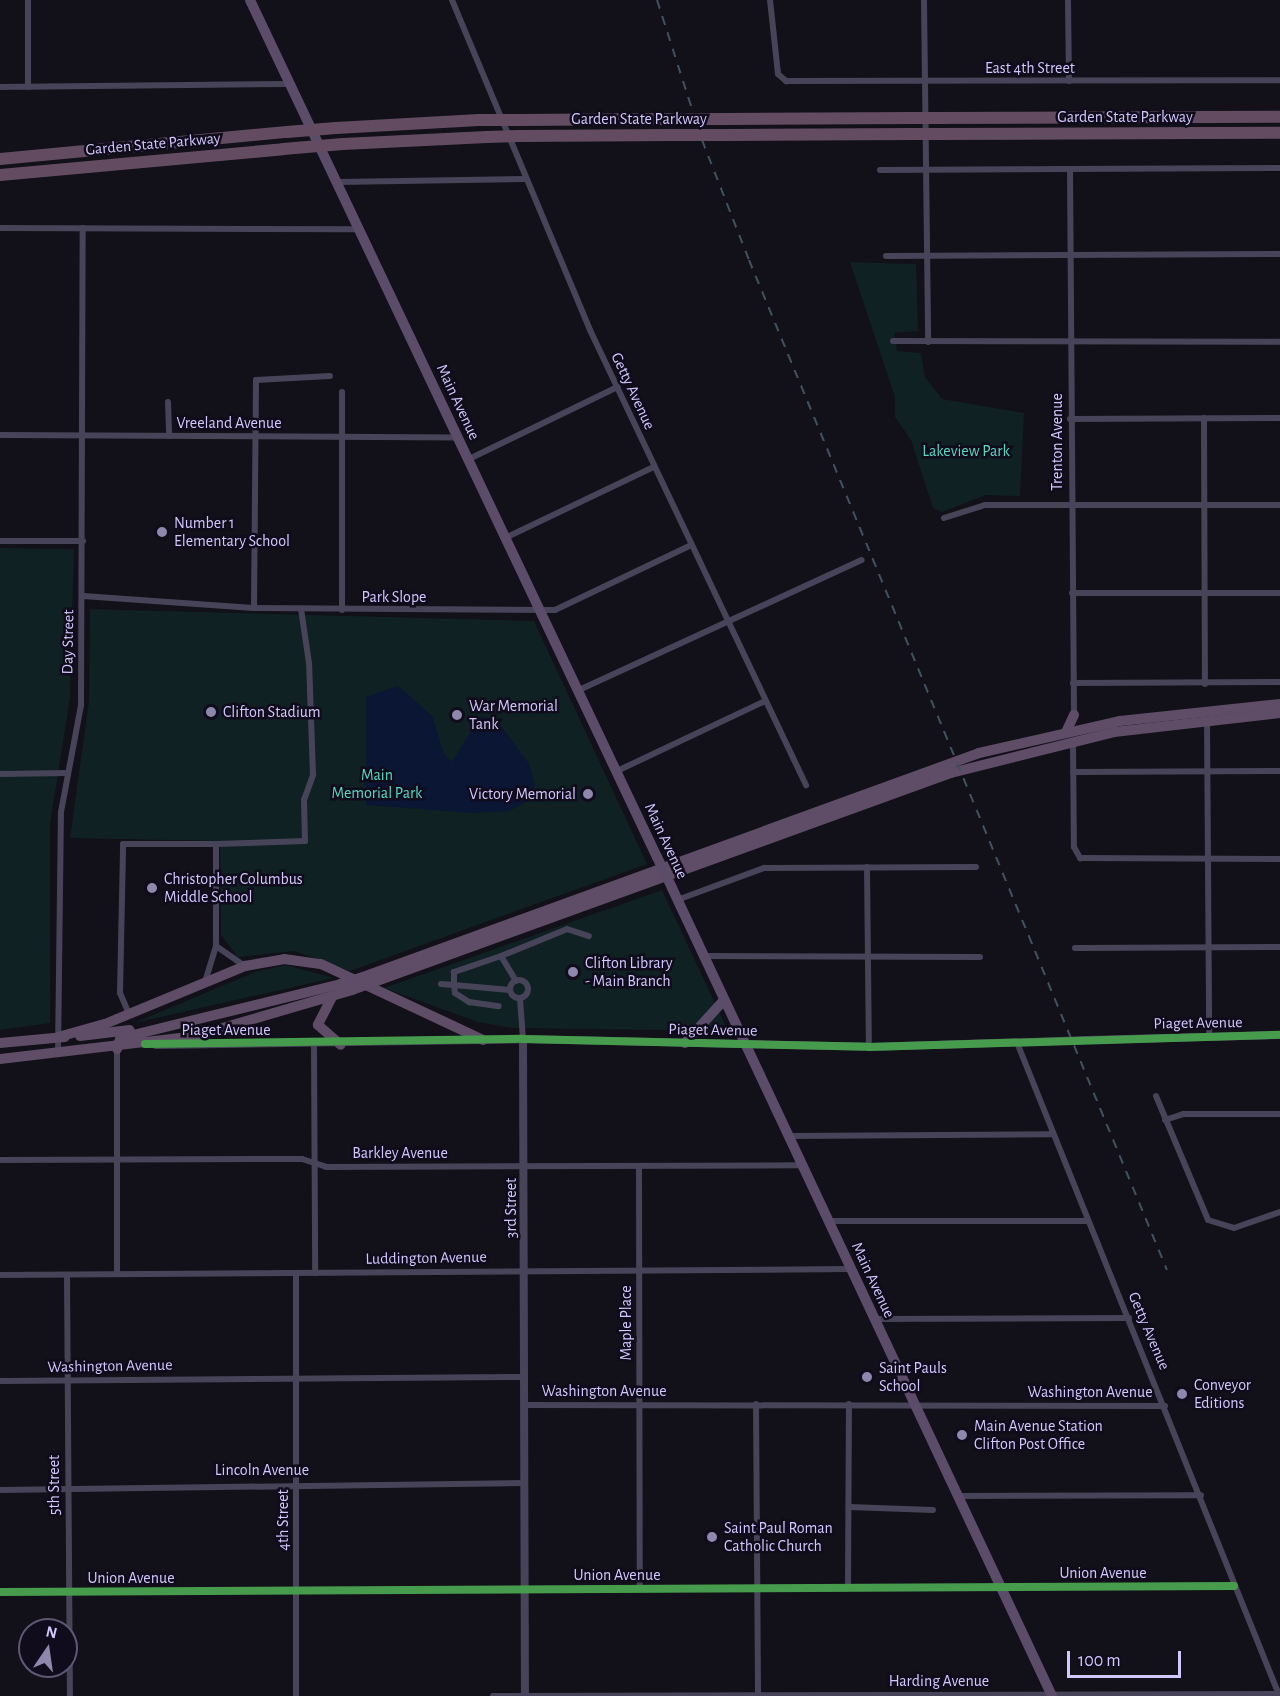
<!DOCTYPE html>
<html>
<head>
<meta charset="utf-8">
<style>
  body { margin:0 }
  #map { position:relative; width:1280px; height:1696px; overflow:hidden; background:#121018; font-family:"Alegreya Sans",sans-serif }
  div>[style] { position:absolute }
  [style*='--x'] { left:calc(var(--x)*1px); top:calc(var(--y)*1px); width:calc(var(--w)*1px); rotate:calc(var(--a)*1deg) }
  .green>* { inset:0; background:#0f2123 }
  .water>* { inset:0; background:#0b1534 }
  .minor>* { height:6px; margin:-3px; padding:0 3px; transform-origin:3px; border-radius:3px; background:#474459 }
  .minor>.ring { margin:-3px; padding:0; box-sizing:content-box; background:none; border:6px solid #474459; border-radius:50% }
  .tertiary>* { height:8px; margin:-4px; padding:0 4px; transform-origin:4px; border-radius:4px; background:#474459 }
  .primary>* { height:10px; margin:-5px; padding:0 5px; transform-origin:5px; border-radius:5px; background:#5b4d6a }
  .trunk>* { height:10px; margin:-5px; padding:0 5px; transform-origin:5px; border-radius:5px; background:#5f4c66 }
  .motorway>* { height:12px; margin:-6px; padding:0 6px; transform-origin:6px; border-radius:6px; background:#634c61 }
  .rail>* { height:2px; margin-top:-1px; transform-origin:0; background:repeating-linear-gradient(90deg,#405161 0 9px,transparent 0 17px) }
  .tertiary-bridge>* { height:8px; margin:-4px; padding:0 4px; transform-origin:4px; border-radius:4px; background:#474459 }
  .primary-bridge>* { height:10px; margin:-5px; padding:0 5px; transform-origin:5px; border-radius:5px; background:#5b4d6a }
  .trunk-bridge>* { height:10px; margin:-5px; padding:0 5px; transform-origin:5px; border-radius:5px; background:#5f4c66 }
  .motorway-bridge>* { height:12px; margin:-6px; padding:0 6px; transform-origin:6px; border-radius:6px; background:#634c61 }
  .cycleway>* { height:8px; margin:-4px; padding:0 4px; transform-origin:4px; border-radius:4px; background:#469c4c }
  .dots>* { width:16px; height:16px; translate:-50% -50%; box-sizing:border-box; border:3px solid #100c1c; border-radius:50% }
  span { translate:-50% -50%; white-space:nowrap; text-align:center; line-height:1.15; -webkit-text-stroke:5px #100c1c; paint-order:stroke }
  .street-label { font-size:16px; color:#d2c8fd }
  .park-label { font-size:16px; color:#57dac3 }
  .poi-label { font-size:16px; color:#d2c8fd }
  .left { translate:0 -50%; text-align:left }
  .right { translate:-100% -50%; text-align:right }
  .north { position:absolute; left:18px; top:1618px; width:60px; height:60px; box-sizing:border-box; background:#100c1c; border:2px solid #5e5776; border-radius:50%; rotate:13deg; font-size:16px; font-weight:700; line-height:24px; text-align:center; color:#d2c8fd }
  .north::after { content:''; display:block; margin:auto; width:21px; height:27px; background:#8f88ad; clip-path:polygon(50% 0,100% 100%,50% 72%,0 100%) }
  .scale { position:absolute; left:1067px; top:1651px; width:114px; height:27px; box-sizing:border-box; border:3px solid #d2c8fd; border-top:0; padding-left:8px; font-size:18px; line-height:21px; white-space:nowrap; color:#d2c8fd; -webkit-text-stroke:4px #100c1c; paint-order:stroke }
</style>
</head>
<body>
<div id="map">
  <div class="green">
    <i style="clip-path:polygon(850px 262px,916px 264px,918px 331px,894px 333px,897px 351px,921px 353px,925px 377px,942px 399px,1024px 413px,1020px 496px,986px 495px,942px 512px,933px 508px,911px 440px,895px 417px,895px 397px)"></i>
    <i style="clip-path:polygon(0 548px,74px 549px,70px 698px,50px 824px,50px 1023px,0 1030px)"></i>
    <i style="clip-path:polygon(90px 609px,534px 621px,647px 864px,350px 971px,294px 951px,238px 957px,221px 935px,220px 841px,70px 838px,89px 701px)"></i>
    <i style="clip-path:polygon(662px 890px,728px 1031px,512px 1028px,478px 1022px,384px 988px)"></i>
    <i style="clip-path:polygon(286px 965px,334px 978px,134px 1023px,255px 972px)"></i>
  </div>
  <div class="water">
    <i style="clip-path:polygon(398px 686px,432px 716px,444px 754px,452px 762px,480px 717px,496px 719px,529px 764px,535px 785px,528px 801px,509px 811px,473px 813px,366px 805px,366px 697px)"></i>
  </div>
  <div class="minor">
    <i style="--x:28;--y:0;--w:87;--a:90"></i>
    <i style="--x:452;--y:0;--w:358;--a:67.3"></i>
    <i style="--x:590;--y:330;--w:504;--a:64.61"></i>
    <i style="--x:770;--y:0;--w:74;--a:83.8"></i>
    <i style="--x:778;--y:74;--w:11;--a:41"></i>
    <i style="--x:786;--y:81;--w:494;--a:-0.1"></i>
    <i style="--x:924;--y:0;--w:342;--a:89.3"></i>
    <i style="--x:1068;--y:0;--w:81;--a:89.3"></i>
    <i style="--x:0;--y:87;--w:289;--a:-0.6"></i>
    <i style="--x:1070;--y:169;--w:546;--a:89.58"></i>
    <i style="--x:880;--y:170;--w:400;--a:-0.3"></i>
    <i style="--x:337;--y:182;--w:188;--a:-0.9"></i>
    <i style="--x:0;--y:228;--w:359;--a:0.2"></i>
    <i style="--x:886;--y:256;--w:394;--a:-0.3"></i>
    <i style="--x:893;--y:341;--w:387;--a:0.1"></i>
    <i style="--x:168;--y:402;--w:34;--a:88"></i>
    <i style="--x:1204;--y:418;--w:266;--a:89.8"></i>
    <i style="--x:1070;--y:419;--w:210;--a:-0.3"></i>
    <i style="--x:0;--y:435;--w:458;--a:0.3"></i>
    <i style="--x:469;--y:459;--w:165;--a:-25.9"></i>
    <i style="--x:944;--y:518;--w:43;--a:-17.6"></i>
    <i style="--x:985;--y:505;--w:295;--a:0"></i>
    <i style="--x:507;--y:537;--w:163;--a:-25.5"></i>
    <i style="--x:0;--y:541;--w:83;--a:0"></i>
    <i style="--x:1072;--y:593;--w:208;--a:0"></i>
    <i style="--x:83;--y:596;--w:171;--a:4"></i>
    <i style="--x:254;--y:608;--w:301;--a:0.4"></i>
    <i style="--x:555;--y:610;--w:151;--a:-25.5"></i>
    <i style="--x:254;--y:608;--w:228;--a:-89.5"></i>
    <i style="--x:256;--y:380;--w:74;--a:-3.1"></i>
    <i style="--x:342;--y:610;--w:218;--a:-90"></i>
    <i style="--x:1073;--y:683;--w:207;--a:-0.3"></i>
    <i style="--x:579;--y:690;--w:311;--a:-24.7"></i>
    <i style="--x:1207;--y:721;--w:314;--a:89.6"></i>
    <i style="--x:1073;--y:742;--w:105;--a:89.5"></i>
    <i style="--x:1074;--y:847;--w:13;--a:61"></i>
    <i style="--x:1080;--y:858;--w:200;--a:0.3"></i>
    <i style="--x:617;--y:771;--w:164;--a:-25.3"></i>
    <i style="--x:1073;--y:772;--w:207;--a:-0.3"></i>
    <i style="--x:0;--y:774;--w:67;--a:-0.9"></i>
    <i style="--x:216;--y:844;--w:89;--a:-1.9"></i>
    <i style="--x:305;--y:841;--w:41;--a:-91.4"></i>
    <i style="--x:304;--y:800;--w:27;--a:-70"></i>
    <i style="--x:313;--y:775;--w:112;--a:-92"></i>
    <i style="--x:309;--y:663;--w:55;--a:-98.4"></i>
    <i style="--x:867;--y:867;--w:180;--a:89.4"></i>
    <i style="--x:677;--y:900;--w:93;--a:-20.2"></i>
    <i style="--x:764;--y:868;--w:212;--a:-0.3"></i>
    <i style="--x:1075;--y:948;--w:205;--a:-0.3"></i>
    <i style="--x:501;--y:956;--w:50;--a:161.2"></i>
    <i style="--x:454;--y:972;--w:13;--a:90"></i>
    <i style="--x:454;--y:985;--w:56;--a:5.1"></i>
    <i style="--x:703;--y:956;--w:277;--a:0.2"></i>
    <i class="ring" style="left:510px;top:980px;width:12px;height:12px"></i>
    <i style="--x:516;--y:981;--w:29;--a:-121"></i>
    <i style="--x:501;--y:956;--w:71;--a:-22.2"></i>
    <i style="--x:567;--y:929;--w:23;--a:18"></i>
    <i style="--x:205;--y:982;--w:38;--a:-73"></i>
    <i style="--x:441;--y:984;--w:13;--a:4"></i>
    <i style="--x:454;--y:985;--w:8;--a:83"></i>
    <i style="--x:455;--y:993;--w:17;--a:33"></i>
    <i style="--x:469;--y:1002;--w:30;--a:8"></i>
    <i style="--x:520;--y:999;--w:40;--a:85.7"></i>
    <i style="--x:129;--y:1014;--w:23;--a:-113"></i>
    <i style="--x:120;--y:993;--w:149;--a:-88.8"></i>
    <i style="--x:123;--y:844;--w:93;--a:0"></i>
    <i style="--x:216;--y:844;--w:102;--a:90"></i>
    <i style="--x:216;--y:946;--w:35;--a:35"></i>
    <i style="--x:314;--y:1045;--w:228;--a:89.7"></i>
    <i style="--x:1018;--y:1045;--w:700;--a:68.12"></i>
    <i style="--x:58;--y:1054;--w:242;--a:-89.3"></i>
    <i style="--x:61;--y:812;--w:109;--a:-79.4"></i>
    <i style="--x:81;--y:705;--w:477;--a:-89.8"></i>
    <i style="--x:1156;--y:1096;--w:134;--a:67.2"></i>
    <i style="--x:1208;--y:1220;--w:27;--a:17"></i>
    <i style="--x:1234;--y:1228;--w:49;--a:-19.2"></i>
    <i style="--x:1165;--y:1120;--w:19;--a:-18"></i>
    <i style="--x:1183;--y:1114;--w:97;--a:0"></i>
    <i style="--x:788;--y:1136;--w:263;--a:-0.4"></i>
    <i style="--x:0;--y:1160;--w:302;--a:-0.2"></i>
    <i style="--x:302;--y:1159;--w:25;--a:18"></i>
    <i style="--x:326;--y:1167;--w:476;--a:-0.2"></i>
    <i style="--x:639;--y:1166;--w:423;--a:89.9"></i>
    <i style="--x:829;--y:1221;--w:259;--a:0"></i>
    <i style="--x:296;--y:1273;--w:423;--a:90"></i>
    <i style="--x:117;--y:1274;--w:225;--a:-90"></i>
    <i style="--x:0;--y:1275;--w:851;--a:-0.4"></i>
    <i style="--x:67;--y:1275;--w:421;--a:89.6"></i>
    <i style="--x:875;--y:1319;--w:254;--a:-0.2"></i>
    <i style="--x:0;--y:1381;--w:524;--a:-0.44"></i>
    <i style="--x:756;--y:1404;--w:292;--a:89.6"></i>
    <i style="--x:525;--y:1405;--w:640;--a:0.09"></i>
    <i style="--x:0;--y:1490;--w:525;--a:-0.76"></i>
    <i style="--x:958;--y:1496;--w:243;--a:-0.2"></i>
    <i style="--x:849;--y:1507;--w:84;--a:2"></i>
    <i style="--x:848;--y:1588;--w:184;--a:-89.7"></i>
    <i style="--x:0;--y:1592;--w:1234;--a:-0.28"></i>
    <i style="--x:493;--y:1696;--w:785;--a:-0.15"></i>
  </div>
  <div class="tertiary">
    <i style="--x:523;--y:1039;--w:657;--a:89.83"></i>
    <i style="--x:1087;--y:1040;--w:193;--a:-1.5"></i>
    <i style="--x:156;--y:1045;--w:367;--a:-0.9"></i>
    <i style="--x:523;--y:1039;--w:346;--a:1.3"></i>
    <i style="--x:869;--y:1047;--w:191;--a:-1.8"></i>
  </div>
  <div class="primary">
    <i style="--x:250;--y:0;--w:949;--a:64.6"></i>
    <i style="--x:672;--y:888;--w:893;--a:64.81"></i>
    <i style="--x:685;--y:1043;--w:58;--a:-47.8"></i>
  </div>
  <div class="trunk">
    <i style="--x:1066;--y:732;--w:19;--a:-65"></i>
    <i style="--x:363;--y:977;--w:655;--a:-19.98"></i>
    <i style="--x:979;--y:753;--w:145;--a:-12.8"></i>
    <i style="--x:1120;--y:721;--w:161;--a:-6.1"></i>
    <i style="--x:374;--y:982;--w:614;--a:-19.91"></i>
    <i style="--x:951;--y:773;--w:168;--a:-14.1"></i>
    <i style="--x:1114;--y:732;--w:167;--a:-6.5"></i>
    <i style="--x:331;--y:999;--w:29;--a:117"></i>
    <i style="--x:318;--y:1025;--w:30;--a:41"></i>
    <i style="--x:80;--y:1036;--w:50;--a:-6.8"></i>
    <i style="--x:58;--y:1037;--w:49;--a:-15.5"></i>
    <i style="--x:105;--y:1024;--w:152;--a:-22.5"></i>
    <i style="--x:245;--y:966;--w:40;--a:-10"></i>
    <i style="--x:284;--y:959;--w:37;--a:8"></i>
    <i style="--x:321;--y:964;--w:179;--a:25.1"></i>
    <i style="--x:0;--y:1043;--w:65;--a:-5.3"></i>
    <i style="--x:117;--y:1049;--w:10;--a:-73"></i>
    <i style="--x:120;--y:1039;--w:9;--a:-18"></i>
    <i style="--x:129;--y:1036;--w:217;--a:-13.8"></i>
    <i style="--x:0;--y:1059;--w:196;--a:-6.7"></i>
    <i style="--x:195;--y:1036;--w:164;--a:-16.3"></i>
  </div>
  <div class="motorway">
    <i style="--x:934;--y:118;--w:346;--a:-0.2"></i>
    <i style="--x:721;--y:119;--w:194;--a:-0.3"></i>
    <i style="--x:517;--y:120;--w:150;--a:-0.4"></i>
    <i style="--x:336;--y:128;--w:143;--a:-3.2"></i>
    <i style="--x:935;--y:134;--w:345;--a:-0.2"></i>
    <i style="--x:728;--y:135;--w:187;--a:-0.3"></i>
    <i style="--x:519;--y:136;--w:155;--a:-0.4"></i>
    <i style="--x:343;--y:144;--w:144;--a:-2.8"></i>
    <i style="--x:0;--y:159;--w:288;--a:-5.4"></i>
    <i style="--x:0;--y:175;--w:284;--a:-5.2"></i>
  </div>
  <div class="rail">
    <i style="--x:657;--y:0;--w:147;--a:72.2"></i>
    <i style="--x:702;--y:140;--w:129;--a:68.6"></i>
    <i style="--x:749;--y:260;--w:1093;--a:67.52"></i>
  </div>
  <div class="tertiary-bridge">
    <i style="--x:1060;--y:1041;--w:27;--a:-2"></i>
  </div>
  <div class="primary-bridge">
    <i style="--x:657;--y:857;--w:34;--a:64"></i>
  </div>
  <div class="trunk-bridge">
    <i style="--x:340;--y:984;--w:24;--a:-17"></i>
    <i style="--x:352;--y:990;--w:23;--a:-20"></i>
  </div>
  <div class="motorway-bridge">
    <i style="--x:915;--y:118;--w:19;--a:0"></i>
    <i style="--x:667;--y:119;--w:54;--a:0"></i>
    <i style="--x:479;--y:120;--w:38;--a:0"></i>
    <i style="--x:287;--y:132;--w:49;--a:-4.7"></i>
    <i style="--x:915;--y:134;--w:20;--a:0"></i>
    <i style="--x:674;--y:135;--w:54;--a:0"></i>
    <i style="--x:487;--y:137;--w:32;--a:-2"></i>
    <i style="--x:283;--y:149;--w:60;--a:-4.8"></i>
  </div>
  <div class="cycleway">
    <i style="--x:145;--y:1044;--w:378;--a:-0.8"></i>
    <i style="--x:523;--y:1039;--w:346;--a:1.3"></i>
    <i style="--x:869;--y:1047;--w:411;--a:-1.7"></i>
    <i style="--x:0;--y:1592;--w:1234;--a:-0.28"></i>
  </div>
  <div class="dots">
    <i style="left:162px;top:532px;background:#8f88ad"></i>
    <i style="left:211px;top:712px;background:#8f88ad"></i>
    <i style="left:457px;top:715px;background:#8f88ad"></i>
    <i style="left:588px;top:794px;background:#8f88ad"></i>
    <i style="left:152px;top:888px;background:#8f88ad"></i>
    <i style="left:573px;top:972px;background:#8f88ad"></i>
    <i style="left:867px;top:1377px;background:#8f88ad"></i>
    <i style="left:1182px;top:1394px;background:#8f88ad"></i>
    <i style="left:962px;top:1435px;background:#8f88ad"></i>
    <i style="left:712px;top:1537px;background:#8f88ad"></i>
  </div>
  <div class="street-label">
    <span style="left:1030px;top:68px">East 4th Street</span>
    <span style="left:1125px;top:117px">Garden State Parkway</span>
    <span style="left:639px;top:119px">Garden State Parkway</span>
    <span style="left:153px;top:144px;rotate:-5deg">Garden State Parkway</span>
    <span style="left:633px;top:391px;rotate:65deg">Getty Avenue</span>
    <span style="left:458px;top:402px;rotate:65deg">Main Avenue</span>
    <span style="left:229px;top:423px">Vreeland Avenue</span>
    <span style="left:1057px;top:442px;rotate:-90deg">Trenton Avenue</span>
    <span style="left:394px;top:597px">Park Slope</span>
    <span style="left:68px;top:642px;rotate:-89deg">Day Street</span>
    <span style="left:666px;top:841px;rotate:65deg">Main Avenue</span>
    <span style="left:1198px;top:1023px;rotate:-1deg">Piaget Avenue</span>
    <span style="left:226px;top:1030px">Piaget Avenue</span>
    <span style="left:713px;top:1030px;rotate:1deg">Piaget Avenue</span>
    <span style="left:400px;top:1153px">Barkley Avenue</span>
    <span style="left:511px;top:1208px;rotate:-90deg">3rd Street</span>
    <span style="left:426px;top:1258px;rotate:-1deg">Luddington Avenue</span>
    <span style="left:873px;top:1280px;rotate:65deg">Main Avenue</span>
    <span style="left:626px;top:1323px;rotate:-90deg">Maple Place</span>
    <span style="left:1149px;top:1331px;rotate:67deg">Getty Avenue</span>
    <span style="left:110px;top:1366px;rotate:-1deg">Washington Avenue</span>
    <span style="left:604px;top:1391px">Washington Avenue</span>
    <span style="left:1090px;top:1392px">Washington Avenue</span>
    <span style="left:262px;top:1470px">Lincoln Avenue</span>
    <span style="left:54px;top:1485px;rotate:-90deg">5th Street</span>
    <span style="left:283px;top:1520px;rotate:-90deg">4th Street</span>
    <span style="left:1103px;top:1573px">Union Avenue</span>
    <span style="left:617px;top:1575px">Union Avenue</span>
    <span style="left:131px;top:1578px">Union Avenue</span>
    <span style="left:939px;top:1681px">Harding Avenue</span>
  </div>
  <div class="park-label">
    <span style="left:966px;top:451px">Lakeview Park</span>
    <span style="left:377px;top:784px">Main<br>Memorial Park</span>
  </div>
  <div class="poi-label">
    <span class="left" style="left:174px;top:532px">Number 1<br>Elementary School</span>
    <span class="left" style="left:469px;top:715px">War Memorial<br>Tank</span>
    <span class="left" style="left:223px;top:712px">Clifton Stadium</span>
    <span class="right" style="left:576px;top:794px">Victory Memorial</span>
    <span class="left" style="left:164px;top:888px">Christopher Columbus<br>Middle School</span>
    <span class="left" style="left:585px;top:972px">Clifton Library<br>- Main Branch</span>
    <span class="left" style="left:879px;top:1377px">Saint Pauls<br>School</span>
    <span class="left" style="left:1194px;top:1394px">Conveyor<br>Editions</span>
    <span class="left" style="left:974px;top:1435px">Main Avenue Station<br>Clifton Post Office</span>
    <span class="left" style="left:724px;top:1537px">Saint Paul Roman<br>Catholic Church</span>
  </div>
  <div class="north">N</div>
  <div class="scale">100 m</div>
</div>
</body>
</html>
